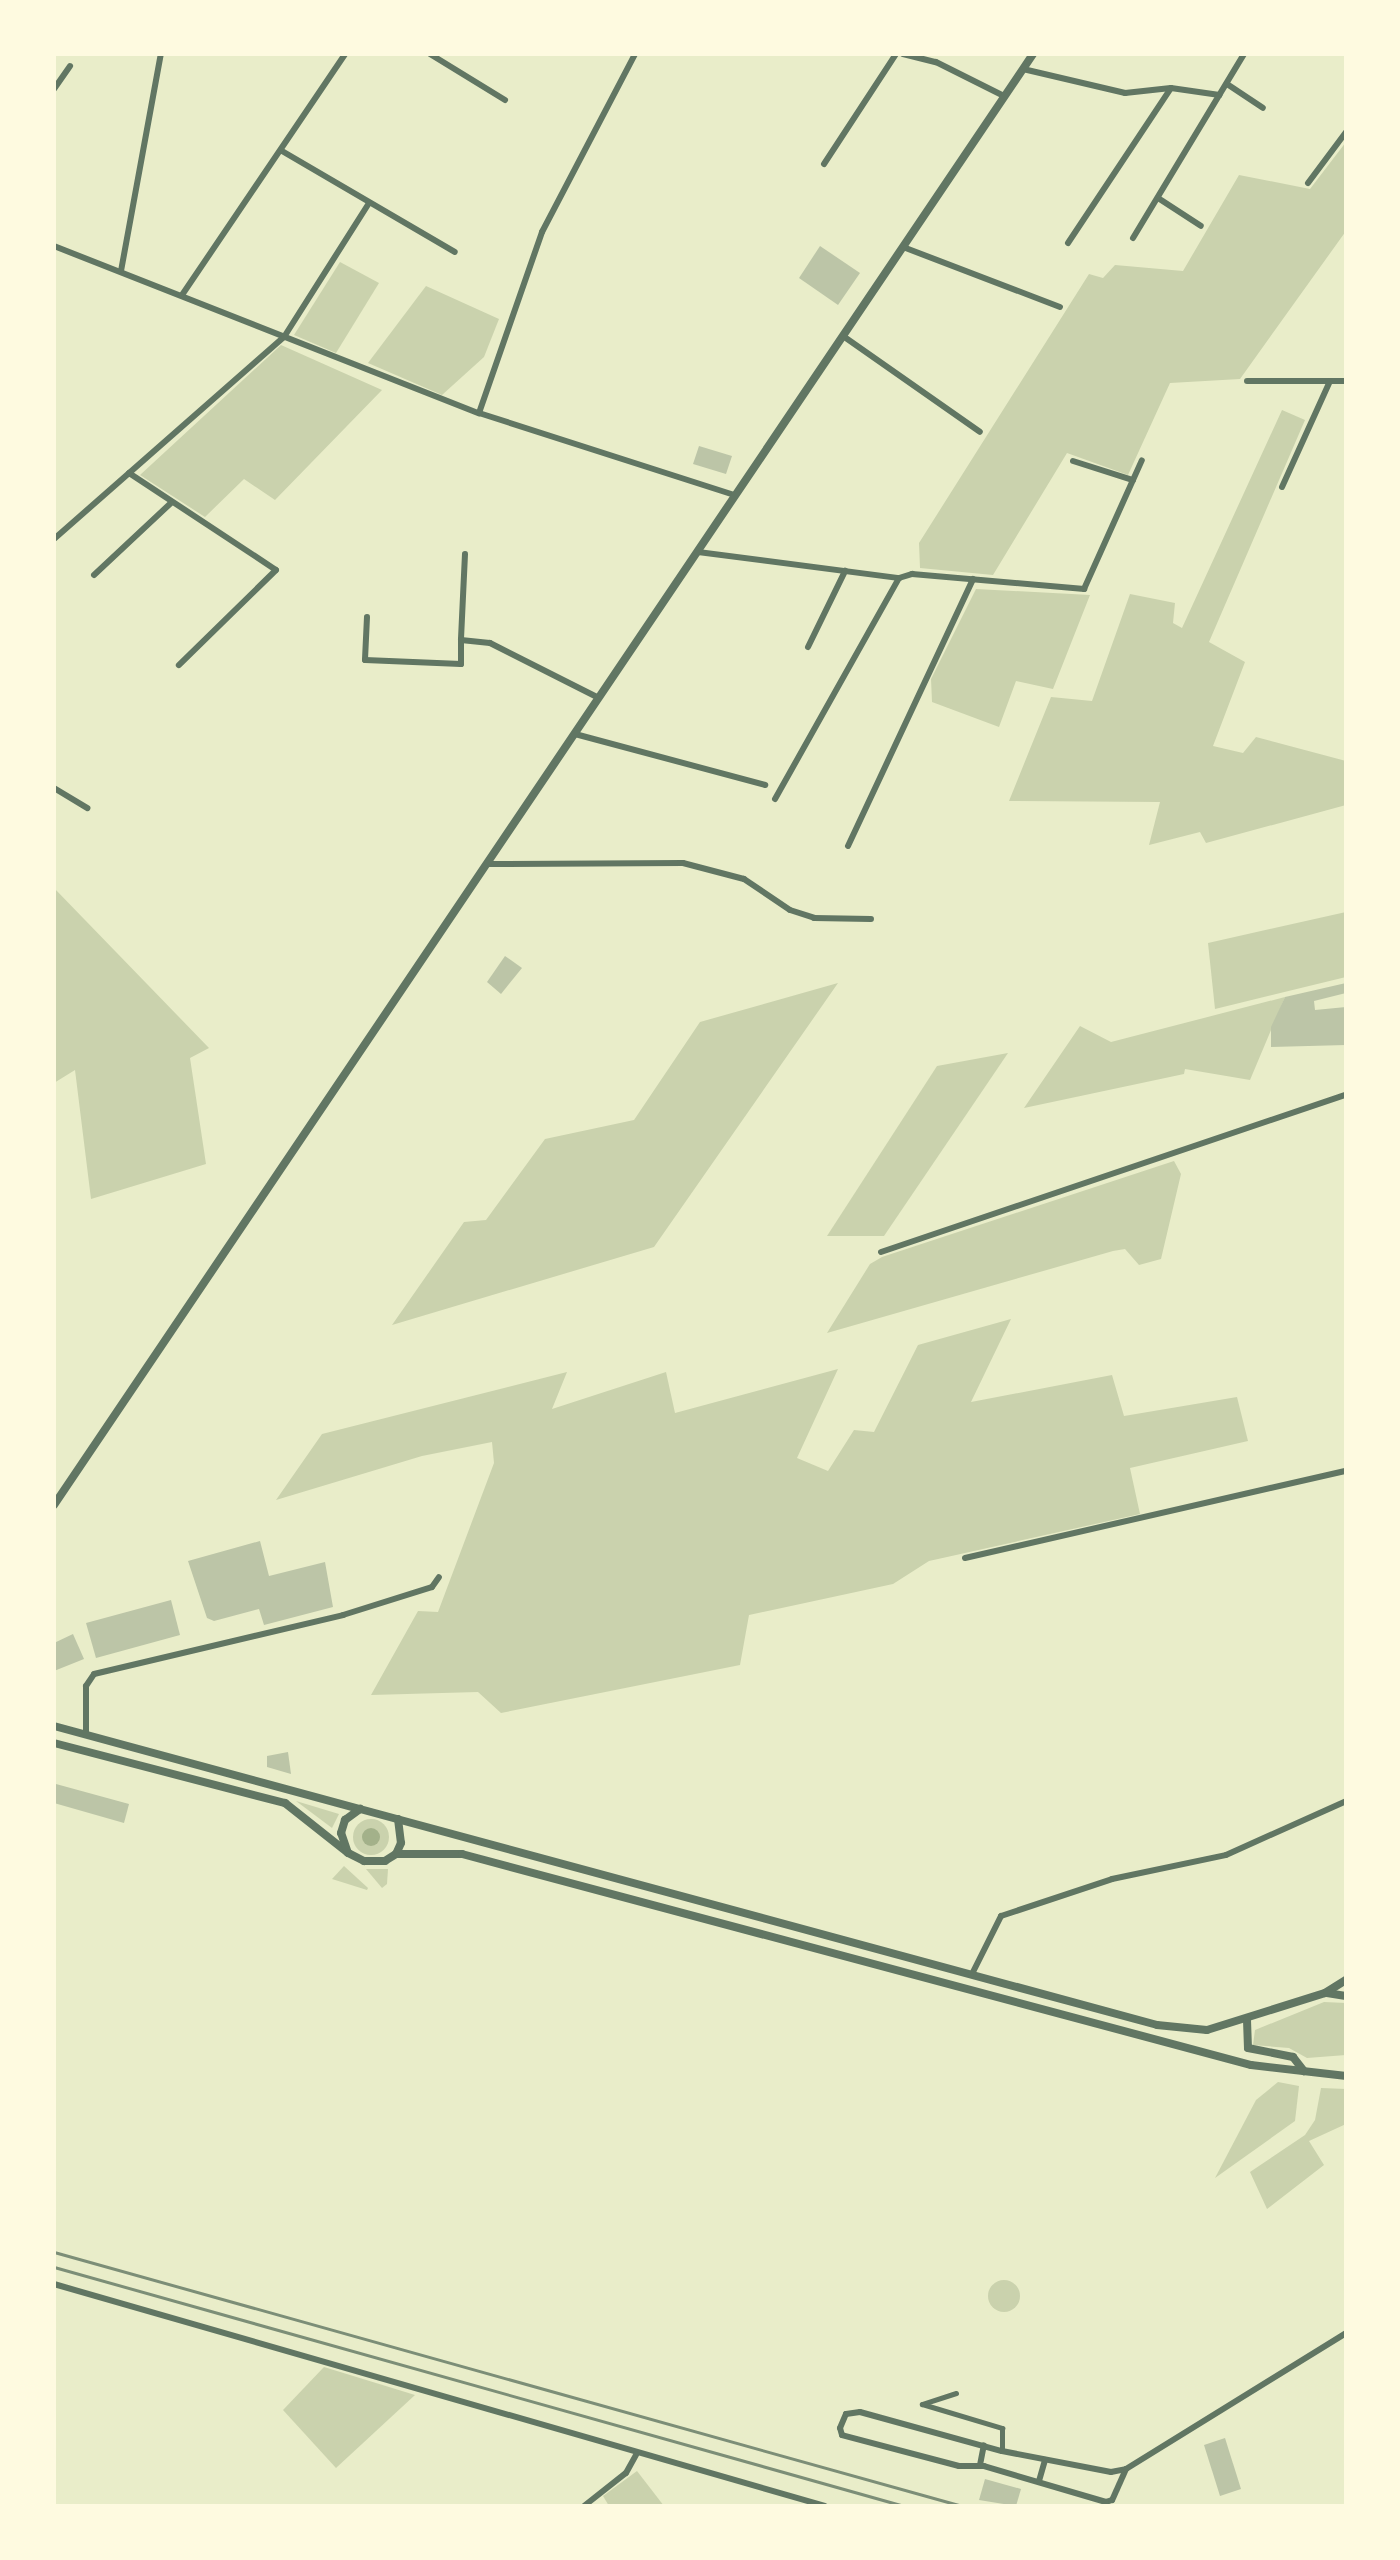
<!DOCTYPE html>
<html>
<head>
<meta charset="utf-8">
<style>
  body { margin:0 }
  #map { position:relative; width:1400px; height:2560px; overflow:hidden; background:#e9edc9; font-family:"DejaVu Sans",sans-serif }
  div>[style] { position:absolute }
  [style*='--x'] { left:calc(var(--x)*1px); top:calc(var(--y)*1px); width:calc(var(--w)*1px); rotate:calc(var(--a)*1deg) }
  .green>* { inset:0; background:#cad2ad }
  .round { border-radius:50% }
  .water>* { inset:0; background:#a3b18a }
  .building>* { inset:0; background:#bcc5a7 }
  .pedestrian>* { height:5px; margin:-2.5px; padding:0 2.5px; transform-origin:2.5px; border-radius:2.5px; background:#617663 }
  .minor>* { height:6px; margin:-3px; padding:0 3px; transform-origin:3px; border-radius:3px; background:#617663 }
  .tertiary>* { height:8px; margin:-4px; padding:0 4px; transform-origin:4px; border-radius:4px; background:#617663 }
  .rail>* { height:3px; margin:-1.5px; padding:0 1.5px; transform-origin:1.5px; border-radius:1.5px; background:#7c8e77 }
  span { translate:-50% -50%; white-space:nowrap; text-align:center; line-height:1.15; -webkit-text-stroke:8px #fefae0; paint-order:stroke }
  .frame { position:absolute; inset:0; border:56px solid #fefae0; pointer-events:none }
</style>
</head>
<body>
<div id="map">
  <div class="green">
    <i style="clip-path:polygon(1346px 142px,1346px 231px,1240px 379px,1170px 383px,1128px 475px,1067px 453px,993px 575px,920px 568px,919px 543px,1089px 274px,1103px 278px,1115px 265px,1183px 271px,1239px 175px,1310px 189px)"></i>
    <i style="clip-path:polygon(340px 262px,379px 283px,336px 353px,294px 335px)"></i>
    <i style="clip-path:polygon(426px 286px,499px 319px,484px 357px,442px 395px,368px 363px)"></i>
    <i style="clip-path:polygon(281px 345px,382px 390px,275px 500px,244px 479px,205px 517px,140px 475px)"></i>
    <i style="clip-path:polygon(1282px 410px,1305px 420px,1209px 642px,1245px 662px,1213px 746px,1243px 753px,1256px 737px,1346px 761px,1346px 805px,1206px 843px,1200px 832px,1149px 845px,1160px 802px,1009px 801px,1051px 697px,1092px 701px,1130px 594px,1175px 603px,1173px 623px,1182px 628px)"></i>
    <i style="clip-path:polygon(976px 589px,1090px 595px,1053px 689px,1016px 681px,999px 727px,932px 702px,931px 679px)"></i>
    <i style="clip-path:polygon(54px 888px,209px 1048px,190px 1058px,206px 1164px,91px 1199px,75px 1070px,54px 1083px)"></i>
    <i style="clip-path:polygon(1346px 912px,1346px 977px,1215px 1009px,1208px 943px)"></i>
    <i style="clip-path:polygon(838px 983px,654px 1247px,392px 1325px,464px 1222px,486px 1220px,545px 1139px,634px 1120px,700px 1022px)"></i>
    <i style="clip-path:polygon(1285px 997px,1250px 1080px,1185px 1069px,1184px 1074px,1024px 1108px,1080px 1026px,1111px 1042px)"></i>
    <i style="clip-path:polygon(1008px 1053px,884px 1236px,827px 1236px,937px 1066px)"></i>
    <i style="clip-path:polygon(1174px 1161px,1181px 1174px,1161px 1259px,1139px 1265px,1125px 1249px,1113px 1251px,827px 1333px,870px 1264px,882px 1257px)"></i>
    <i style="clip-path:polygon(1011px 1319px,971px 1402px,1112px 1375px,1124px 1416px,1237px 1397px,1248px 1441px,1130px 1468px,1140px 1514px,929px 1561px,893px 1584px,749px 1615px,740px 1665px,501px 1713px,478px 1692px,371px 1695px,418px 1611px,438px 1612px,494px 1463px,492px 1442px,422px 1456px,276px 1500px,322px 1434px,567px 1372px,552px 1409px,666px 1372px,675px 1413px,838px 1369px,797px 1458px,828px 1471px,854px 1430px,874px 1432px,918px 1345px)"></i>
    <i style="clip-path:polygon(296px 1801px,339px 1814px,332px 1828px)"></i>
    <i class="round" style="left:353px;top:1819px;width:36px;height:36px"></i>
    <i style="clip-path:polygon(344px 1866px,368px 1888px,367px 1890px,332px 1879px)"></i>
    <i style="clip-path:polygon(366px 1869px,388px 1869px,387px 1884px,382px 1888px)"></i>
    <i style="clip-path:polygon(1324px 2002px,1346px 2003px,1346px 2055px,1307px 2058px,1289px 2048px,1253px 2045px,1255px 2030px)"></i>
    <i style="clip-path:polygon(1278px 2082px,1299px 2086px,1295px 2121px,1215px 2178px,1256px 2100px)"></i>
    <i style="clip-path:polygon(1321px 2088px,1346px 2089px,1346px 2124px,1309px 2141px,1324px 2165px,1267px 2209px,1250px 2172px,1305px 2135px,1315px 2120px)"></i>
    <i class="round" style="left:988px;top:2280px;width:32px;height:32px"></i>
    <i style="clip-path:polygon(324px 2367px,415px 2395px,336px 2468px,283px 2410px)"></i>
    <i style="clip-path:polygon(637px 2471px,664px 2506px,609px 2506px,603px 2496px)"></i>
  </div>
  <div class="water">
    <i class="round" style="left:362px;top:1828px;width:18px;height:18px"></i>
  </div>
  <div class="building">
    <i style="clip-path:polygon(820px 246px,860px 273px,838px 305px,799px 278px)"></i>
    <i style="clip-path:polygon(699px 446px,732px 456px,726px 474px,693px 464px)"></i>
    <i style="clip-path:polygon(505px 956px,522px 968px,501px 994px,487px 982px)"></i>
    <i style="clip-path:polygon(1346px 983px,1346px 993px,1314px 1001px,1315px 1010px,1346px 1007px,1346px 1045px,1271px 1047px,1271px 1027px,1285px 997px)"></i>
    <i style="clip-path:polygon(260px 1541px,269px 1576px,325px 1562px,333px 1607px,264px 1625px,259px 1609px,214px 1621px,207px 1618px,188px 1561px)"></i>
    <i style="clip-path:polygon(171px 1600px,180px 1635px,96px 1658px,86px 1623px)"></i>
    <i style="clip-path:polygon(73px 1634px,84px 1659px,54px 1671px,54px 1643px)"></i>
    <i style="clip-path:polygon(288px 1752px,291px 1774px,267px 1767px,267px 1756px)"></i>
    <i style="clip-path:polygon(56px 1784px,129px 1804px,124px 1823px,54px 1803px)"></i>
    <i style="clip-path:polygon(1225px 2438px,1241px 2489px,1220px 2496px,1204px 2445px)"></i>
    <i style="clip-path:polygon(985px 2479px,1021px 2489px,1016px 2506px,979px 2500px)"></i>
  </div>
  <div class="pedestrian">
    <i style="--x:956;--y:2393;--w:36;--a:162"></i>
    <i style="--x:922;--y:2404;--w:84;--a:16.7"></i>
    <i style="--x:1002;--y:2428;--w:23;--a:90"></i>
  </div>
  <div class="minor">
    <i style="--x:430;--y:54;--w:88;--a:31.5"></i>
    <i style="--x:903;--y:54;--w:34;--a:14"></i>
    <i style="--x:936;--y:62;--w:76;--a:26.6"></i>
    <i style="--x:1023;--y:69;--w:105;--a:13.2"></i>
    <i style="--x:1125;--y:93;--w:46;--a:-6.2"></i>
    <i style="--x:1171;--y:88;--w:49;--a:8.3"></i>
    <i style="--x:1227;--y:84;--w:43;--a:33.7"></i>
    <i style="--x:54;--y:89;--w:28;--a:-55"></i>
    <i style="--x:282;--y:151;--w:200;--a:30.3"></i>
    <i style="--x:824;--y:164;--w:131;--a:-56.8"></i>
    <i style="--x:1308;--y:183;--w:64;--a:-53.3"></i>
    <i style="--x:1158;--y:198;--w:51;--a:33.1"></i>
    <i style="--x:1133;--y:238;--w:215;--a:-58.9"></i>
    <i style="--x:1068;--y:243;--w:186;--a:-56.4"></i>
    <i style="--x:54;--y:246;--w:457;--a:21.5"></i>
    <i style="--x:479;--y:413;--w:269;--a:17.8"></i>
    <i style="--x:903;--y:247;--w:168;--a:20.9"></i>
    <i style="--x:121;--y:271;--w:221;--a:-79.6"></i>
    <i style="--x:182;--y:295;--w:291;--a:-55.9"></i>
    <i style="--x:843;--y:336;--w:167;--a:35"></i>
    <i style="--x:1247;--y:381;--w:99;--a:0"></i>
    <i style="--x:479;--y:413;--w:192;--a:-70.8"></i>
    <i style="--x:542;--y:232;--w:201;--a:-62.4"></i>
    <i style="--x:1073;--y:461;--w:63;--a:17.6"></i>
    <i style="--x:129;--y:473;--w:176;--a:33.4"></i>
    <i style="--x:276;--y:570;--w:136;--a:135.6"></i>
    <i style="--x:1282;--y:487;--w:116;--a:-65.6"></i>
    <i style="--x:54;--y:539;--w:306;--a:-41.3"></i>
    <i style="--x:284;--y:337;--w:159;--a:-57.6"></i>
    <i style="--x:698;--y:552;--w:203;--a:7.4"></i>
    <i style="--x:899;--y:578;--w:14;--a:-17"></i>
    <i style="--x:912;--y:574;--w:173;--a:5"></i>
    <i style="--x:1084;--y:589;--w:141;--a:-65.8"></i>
    <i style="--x:465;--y:554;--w:86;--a:92.7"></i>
    <i style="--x:461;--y:640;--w:29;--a:6"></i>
    <i style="--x:490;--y:643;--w:122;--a:26.8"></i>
    <i style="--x:94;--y:575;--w:105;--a:-43.1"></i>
    <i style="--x:367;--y:617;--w:43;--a:92.7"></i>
    <i style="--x:365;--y:660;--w:96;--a:2.4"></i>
    <i style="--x:461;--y:664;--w:24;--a:-90"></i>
    <i style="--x:808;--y:647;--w:85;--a:-64"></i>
    <i style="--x:575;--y:734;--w:197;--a:15"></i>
    <i style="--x:54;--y:788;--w:39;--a:31"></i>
    <i style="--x:775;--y:799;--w:253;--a:-60.7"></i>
    <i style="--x:848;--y:846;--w:295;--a:-64.9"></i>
    <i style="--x:487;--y:864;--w:196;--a:-0.3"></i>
    <i style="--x:683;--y:863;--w:63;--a:14.7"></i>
    <i style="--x:744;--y:879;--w:55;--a:34"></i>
    <i style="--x:790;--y:910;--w:25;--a:18"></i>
    <i style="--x:814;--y:918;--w:57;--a:1"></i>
    <i style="--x:881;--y:1252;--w:491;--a:-18.7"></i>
    <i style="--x:965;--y:1558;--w:391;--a:-12.9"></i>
    <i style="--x:86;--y:1735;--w:49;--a:-90"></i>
    <i style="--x:86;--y:1686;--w:14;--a:-56"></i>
    <i style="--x:94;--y:1674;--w:256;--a:-13.3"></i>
    <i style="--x:343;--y:1615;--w:93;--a:-17.5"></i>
    <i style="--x:432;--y:1587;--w:12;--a:-55"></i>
    <i style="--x:972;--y:1974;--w:65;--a:-63.4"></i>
    <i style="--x:1001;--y:1916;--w:117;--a:-18.4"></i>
    <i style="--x:1112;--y:1879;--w:116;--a:-11.9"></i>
    <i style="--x:1226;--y:1855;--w:132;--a:-24.2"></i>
    <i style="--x:54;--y:2284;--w:802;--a:16.06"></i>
    <i style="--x:980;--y:2465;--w:20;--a:-79"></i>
    <i style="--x:1126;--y:2469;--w:34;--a:114"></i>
    <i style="--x:1112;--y:2500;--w:6;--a:162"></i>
    <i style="--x:1106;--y:2502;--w:127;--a:-163.6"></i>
    <i style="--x:984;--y:2466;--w:25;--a:180"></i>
    <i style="--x:959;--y:2466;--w:121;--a:-165.2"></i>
    <i style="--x:842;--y:2435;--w:7;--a:-106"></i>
    <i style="--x:840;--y:2428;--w:15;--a:-67"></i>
    <i style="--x:846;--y:2414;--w:14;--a:-8"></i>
    <i style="--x:860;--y:2412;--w:147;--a:15.4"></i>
    <i style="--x:1002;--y:2451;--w:111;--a:10.9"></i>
    <i style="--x:1111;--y:2472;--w:15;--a:-11"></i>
    <i style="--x:1126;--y:2469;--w:259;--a:-31.7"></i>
    <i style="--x:1039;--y:2481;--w:22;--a:-74"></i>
    <i style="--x:584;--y:2506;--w:53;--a:-38.2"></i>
    <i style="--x:626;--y:2473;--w:21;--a:-61"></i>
  </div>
  <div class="tertiary">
    <i style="--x:54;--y:1505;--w:1750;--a:-55.99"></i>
    <i style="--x:54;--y:1726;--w:317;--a:15.2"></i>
    <i style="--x:54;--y:1743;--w:239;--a:14.6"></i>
    <i style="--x:285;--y:1803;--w:80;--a:38.4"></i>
    <i style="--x:398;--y:1819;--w:24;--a:83"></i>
    <i style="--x:401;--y:1843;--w:12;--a:114"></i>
    <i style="--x:396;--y:1854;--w:13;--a:148"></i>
    <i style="--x:385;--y:1861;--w:21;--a:180"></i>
    <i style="--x:364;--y:1861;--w:18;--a:-153"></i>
    <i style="--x:348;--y:1853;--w:21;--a:-109"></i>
    <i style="--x:341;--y:1833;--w:14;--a:-73"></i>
    <i style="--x:345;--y:1820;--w:19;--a:-36"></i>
    <i style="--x:360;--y:1809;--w:826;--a:15.16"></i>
    <i style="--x:1157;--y:2025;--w:50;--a:5.7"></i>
    <i style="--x:1207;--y:2030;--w:124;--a:-17.4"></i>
    <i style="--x:1325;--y:1993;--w:25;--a:-32"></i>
    <i style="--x:396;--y:1854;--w:66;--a:0"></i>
    <i style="--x:462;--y:1854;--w:817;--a:14.97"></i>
    <i style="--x:1251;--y:2065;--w:96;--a:6.6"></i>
    <i style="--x:1327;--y:1993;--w:19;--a:9"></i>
    <i style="--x:1247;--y:2020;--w:28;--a:88"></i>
    <i style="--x:1248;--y:2048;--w:46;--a:11.3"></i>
    <i style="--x:1293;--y:2057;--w:18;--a:52"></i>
  </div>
  <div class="rail">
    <i style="--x:54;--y:2252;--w:943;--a:15.63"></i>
    <i style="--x:54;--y:2267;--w:883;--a:15.7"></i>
  </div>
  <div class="frame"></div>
</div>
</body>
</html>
